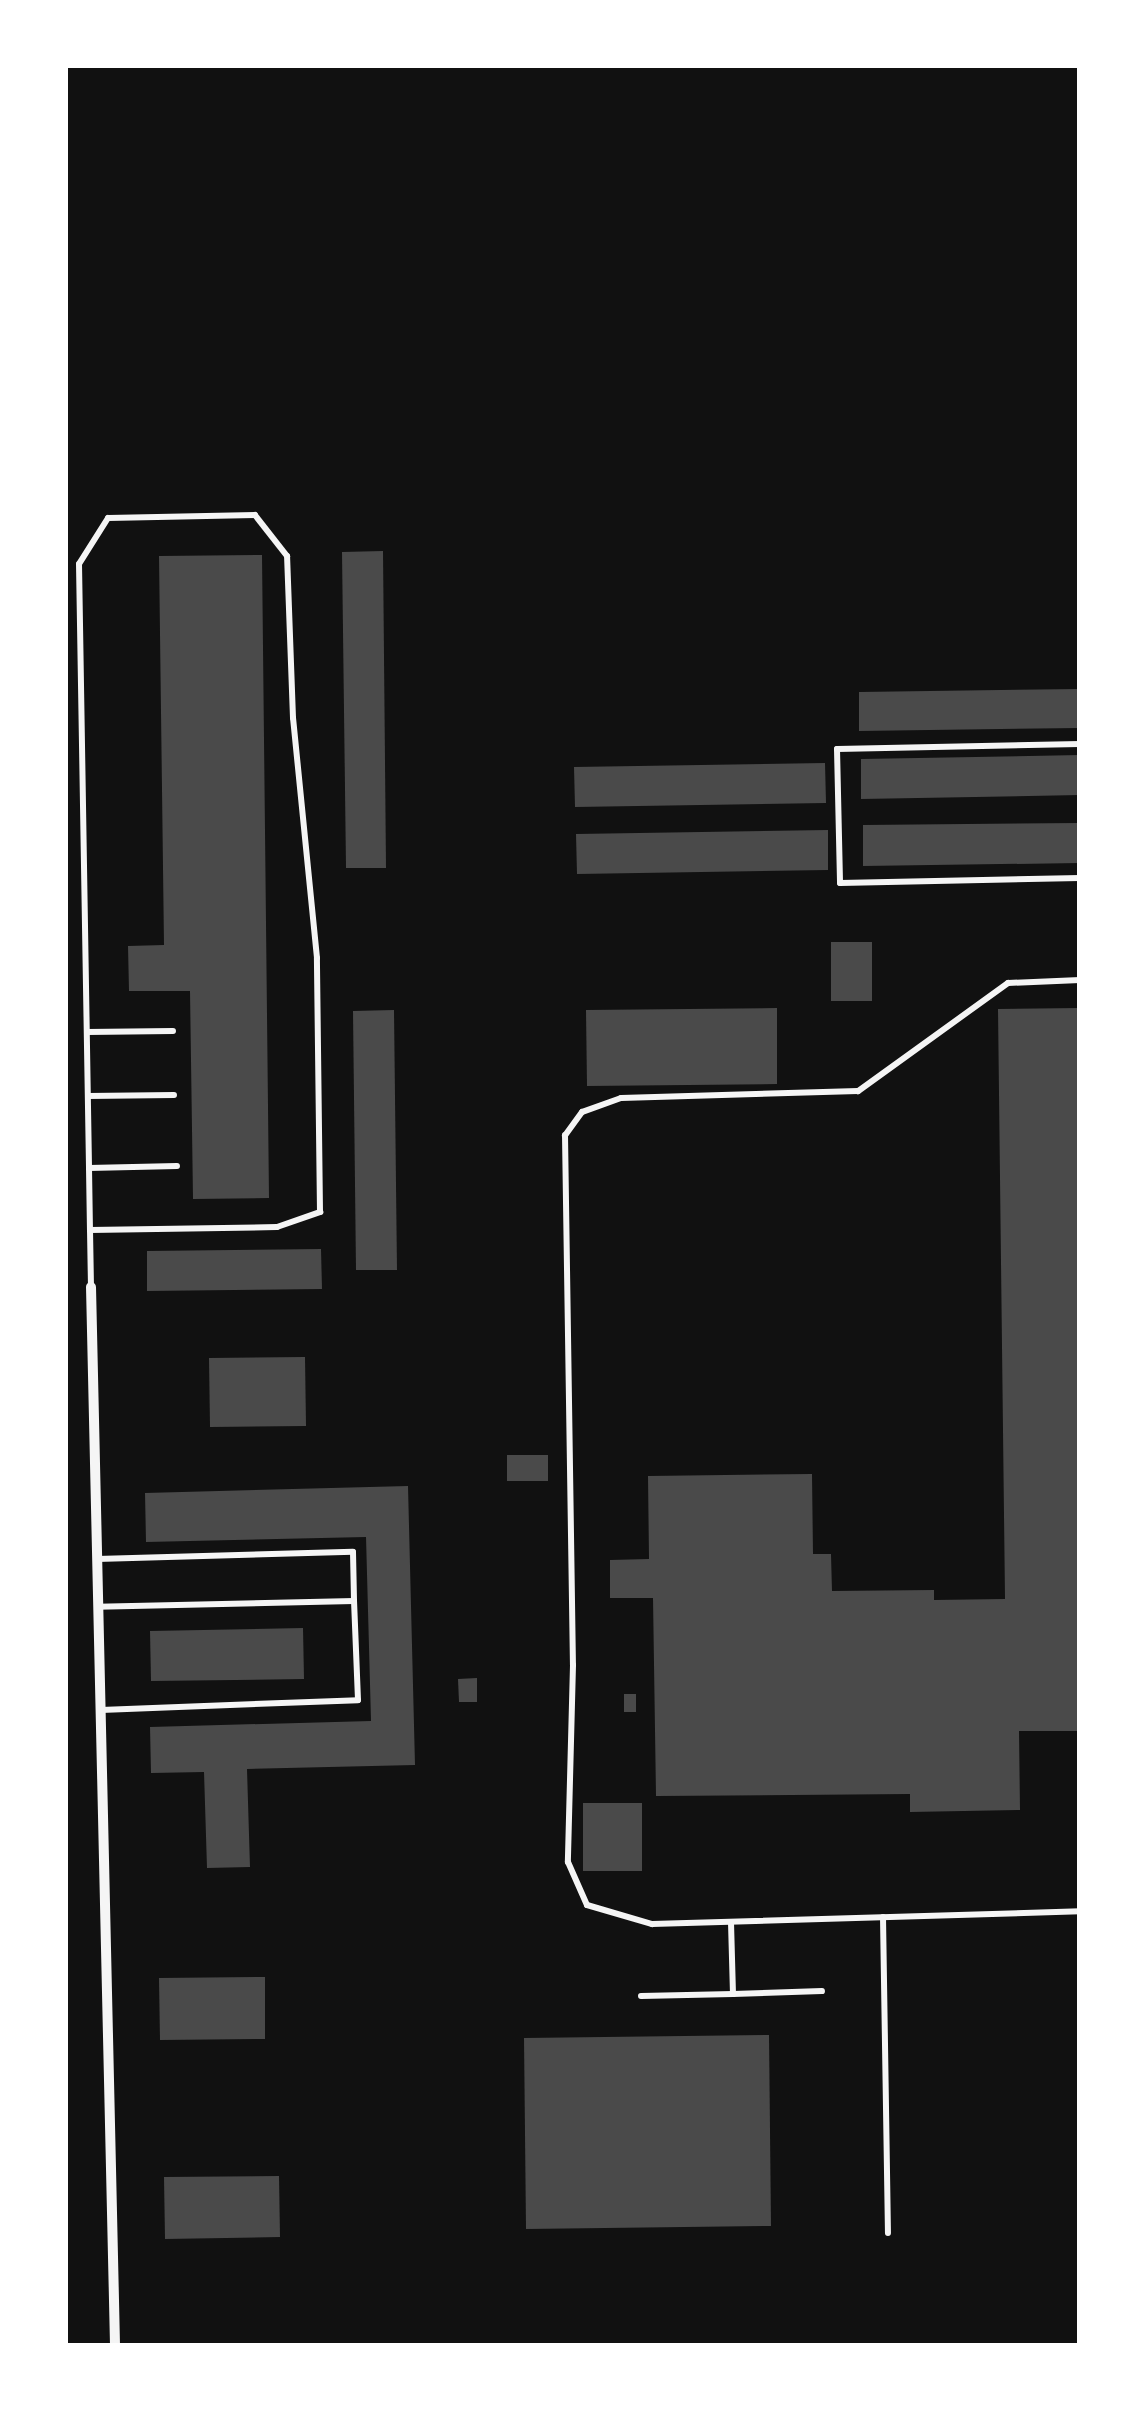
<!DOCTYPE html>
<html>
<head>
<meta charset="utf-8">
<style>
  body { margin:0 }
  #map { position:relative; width:1145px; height:2411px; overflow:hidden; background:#111; font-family:Rubik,sans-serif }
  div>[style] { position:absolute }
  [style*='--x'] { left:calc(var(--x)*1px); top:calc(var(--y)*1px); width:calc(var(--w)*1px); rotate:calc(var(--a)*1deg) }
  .building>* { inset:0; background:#4a4a4a }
  .service>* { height:6px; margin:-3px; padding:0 3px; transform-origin:3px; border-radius:3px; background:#f5f5f5 }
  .minor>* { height:10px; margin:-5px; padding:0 5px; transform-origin:5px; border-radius:5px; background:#f5f5f5 }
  span { translate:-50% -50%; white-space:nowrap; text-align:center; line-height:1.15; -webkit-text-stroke:10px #fff; paint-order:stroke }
  .frame { position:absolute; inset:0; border:68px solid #fff; pointer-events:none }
</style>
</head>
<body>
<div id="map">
  <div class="building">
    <i style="clip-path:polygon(383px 551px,386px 868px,346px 868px,342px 552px)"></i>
    <i style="clip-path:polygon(262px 555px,269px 1198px,193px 1199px,190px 991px,129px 991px,128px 946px,164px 945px,159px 556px)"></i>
    <i style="clip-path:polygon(1080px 689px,1080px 728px,859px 731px,859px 692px)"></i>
    <i style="clip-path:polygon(1080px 755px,1080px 795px,861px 799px,861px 759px)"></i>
    <i style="clip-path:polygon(825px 763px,826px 803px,575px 807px,574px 767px)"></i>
    <i style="clip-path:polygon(1080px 823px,1080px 863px,863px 866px,863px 825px)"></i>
    <i style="clip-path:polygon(828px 830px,828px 870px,577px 874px,576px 834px)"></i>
    <i style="clip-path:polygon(831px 942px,872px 942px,872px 1001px,831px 1001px)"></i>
    <i style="clip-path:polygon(777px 1008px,777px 1084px,587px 1086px,586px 1010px)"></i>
    <i style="clip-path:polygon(1080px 1008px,1080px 1731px,1019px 1731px,1020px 1810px,910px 1812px,910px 1794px,656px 1796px,653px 1598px,610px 1598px,610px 1560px,649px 1559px,648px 1476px,812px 1474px,813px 1554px,831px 1554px,832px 1591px,934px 1590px,934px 1600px,1005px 1599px,998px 1009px)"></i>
    <i style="clip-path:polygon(394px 1010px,397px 1270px,356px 1270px,353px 1011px)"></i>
    <i style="clip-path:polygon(321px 1249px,322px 1289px,147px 1291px,147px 1251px)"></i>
    <i style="clip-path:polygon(305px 1357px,306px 1426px,210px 1427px,209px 1358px)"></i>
    <i style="clip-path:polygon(507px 1455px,548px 1455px,548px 1481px,507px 1481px)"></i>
    <i style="clip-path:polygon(408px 1486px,415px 1765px,247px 1769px,250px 1867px,207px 1868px,204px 1772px,151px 1773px,150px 1727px,371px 1721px,366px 1537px,146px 1542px,145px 1493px)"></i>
    <i style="clip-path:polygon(303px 1628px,304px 1679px,151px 1681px,150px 1631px)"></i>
    <i style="clip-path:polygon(477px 1678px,477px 1702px,459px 1702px,458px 1679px)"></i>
    <i style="clip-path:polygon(624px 1694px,636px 1694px,636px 1712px,624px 1712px)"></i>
    <i style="clip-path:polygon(583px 1803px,642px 1803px,642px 1871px,583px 1871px)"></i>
    <i style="clip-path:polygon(265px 1977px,265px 2039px,160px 2040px,159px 1978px)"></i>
    <i style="clip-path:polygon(769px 2035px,771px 2226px,526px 2229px,524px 2038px)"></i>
    <i style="clip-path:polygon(279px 2176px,280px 2237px,165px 2239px,164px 2177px)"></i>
  </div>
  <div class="service">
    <i style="--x:1080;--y:744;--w:243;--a:178.8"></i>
    <i style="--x:837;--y:749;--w:134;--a:88.7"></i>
    <i style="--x:840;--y:883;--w:240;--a:-1.2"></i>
    <i style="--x:1080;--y:980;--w:72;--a:177.6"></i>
    <i style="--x:1008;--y:983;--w:185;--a:144.2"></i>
    <i style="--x:858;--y:1091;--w:237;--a:178.3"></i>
    <i style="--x:621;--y:1098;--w:41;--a:160.3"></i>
    <i style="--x:582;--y:1112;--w:29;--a:126"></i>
    <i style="--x:565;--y:1135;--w:530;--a:89.14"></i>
    <i style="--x:573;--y:1665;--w:197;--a:91.5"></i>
    <i style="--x:568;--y:1862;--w:47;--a:66.2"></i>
    <i style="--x:587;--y:1905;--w:68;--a:16.3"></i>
    <i style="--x:652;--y:1924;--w:428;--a:-1.7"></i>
    <i style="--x:87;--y:1032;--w:86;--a:-0.7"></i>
    <i style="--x:88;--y:1096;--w:86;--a:-0.7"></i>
    <i style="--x:89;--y:1168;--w:88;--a:-1.3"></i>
    <i style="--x:90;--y:1230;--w:187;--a:-0.9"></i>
    <i style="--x:277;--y:1227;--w:46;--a:-19.2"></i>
    <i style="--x:320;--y:1212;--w:254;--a:-90.7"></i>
    <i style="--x:317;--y:958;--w:241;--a:-95.7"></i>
    <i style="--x:293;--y:718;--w:162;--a:-92.1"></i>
    <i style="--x:287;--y:556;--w:52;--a:-128"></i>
    <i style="--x:255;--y:515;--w:147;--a:178.8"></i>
    <i style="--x:108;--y:518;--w:54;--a:122.2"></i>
    <i style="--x:79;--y:564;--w:604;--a:89.05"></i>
    <i style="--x:89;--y:1168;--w:62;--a:89.1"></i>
    <i style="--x:90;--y:1230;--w:57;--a:89"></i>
    <i style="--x:97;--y:1559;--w:256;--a:-1.6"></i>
    <i style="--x:353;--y:1552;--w:49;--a:88.8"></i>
    <i style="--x:354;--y:1601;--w:256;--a:178.7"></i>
    <i style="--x:101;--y:1710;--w:257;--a:-2.2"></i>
    <i style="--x:358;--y:1700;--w:99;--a:-92.3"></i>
    <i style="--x:883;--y:1917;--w:316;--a:89.1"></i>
    <i style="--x:733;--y:1994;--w:89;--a:-1.9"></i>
    <i style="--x:641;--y:1996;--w:92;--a:-1.2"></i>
    <i style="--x:733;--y:1994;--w:72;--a:-91.6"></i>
  </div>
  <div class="minor">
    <i style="--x:91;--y:1287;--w:1059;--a:88.7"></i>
  </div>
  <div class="frame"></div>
</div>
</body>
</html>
